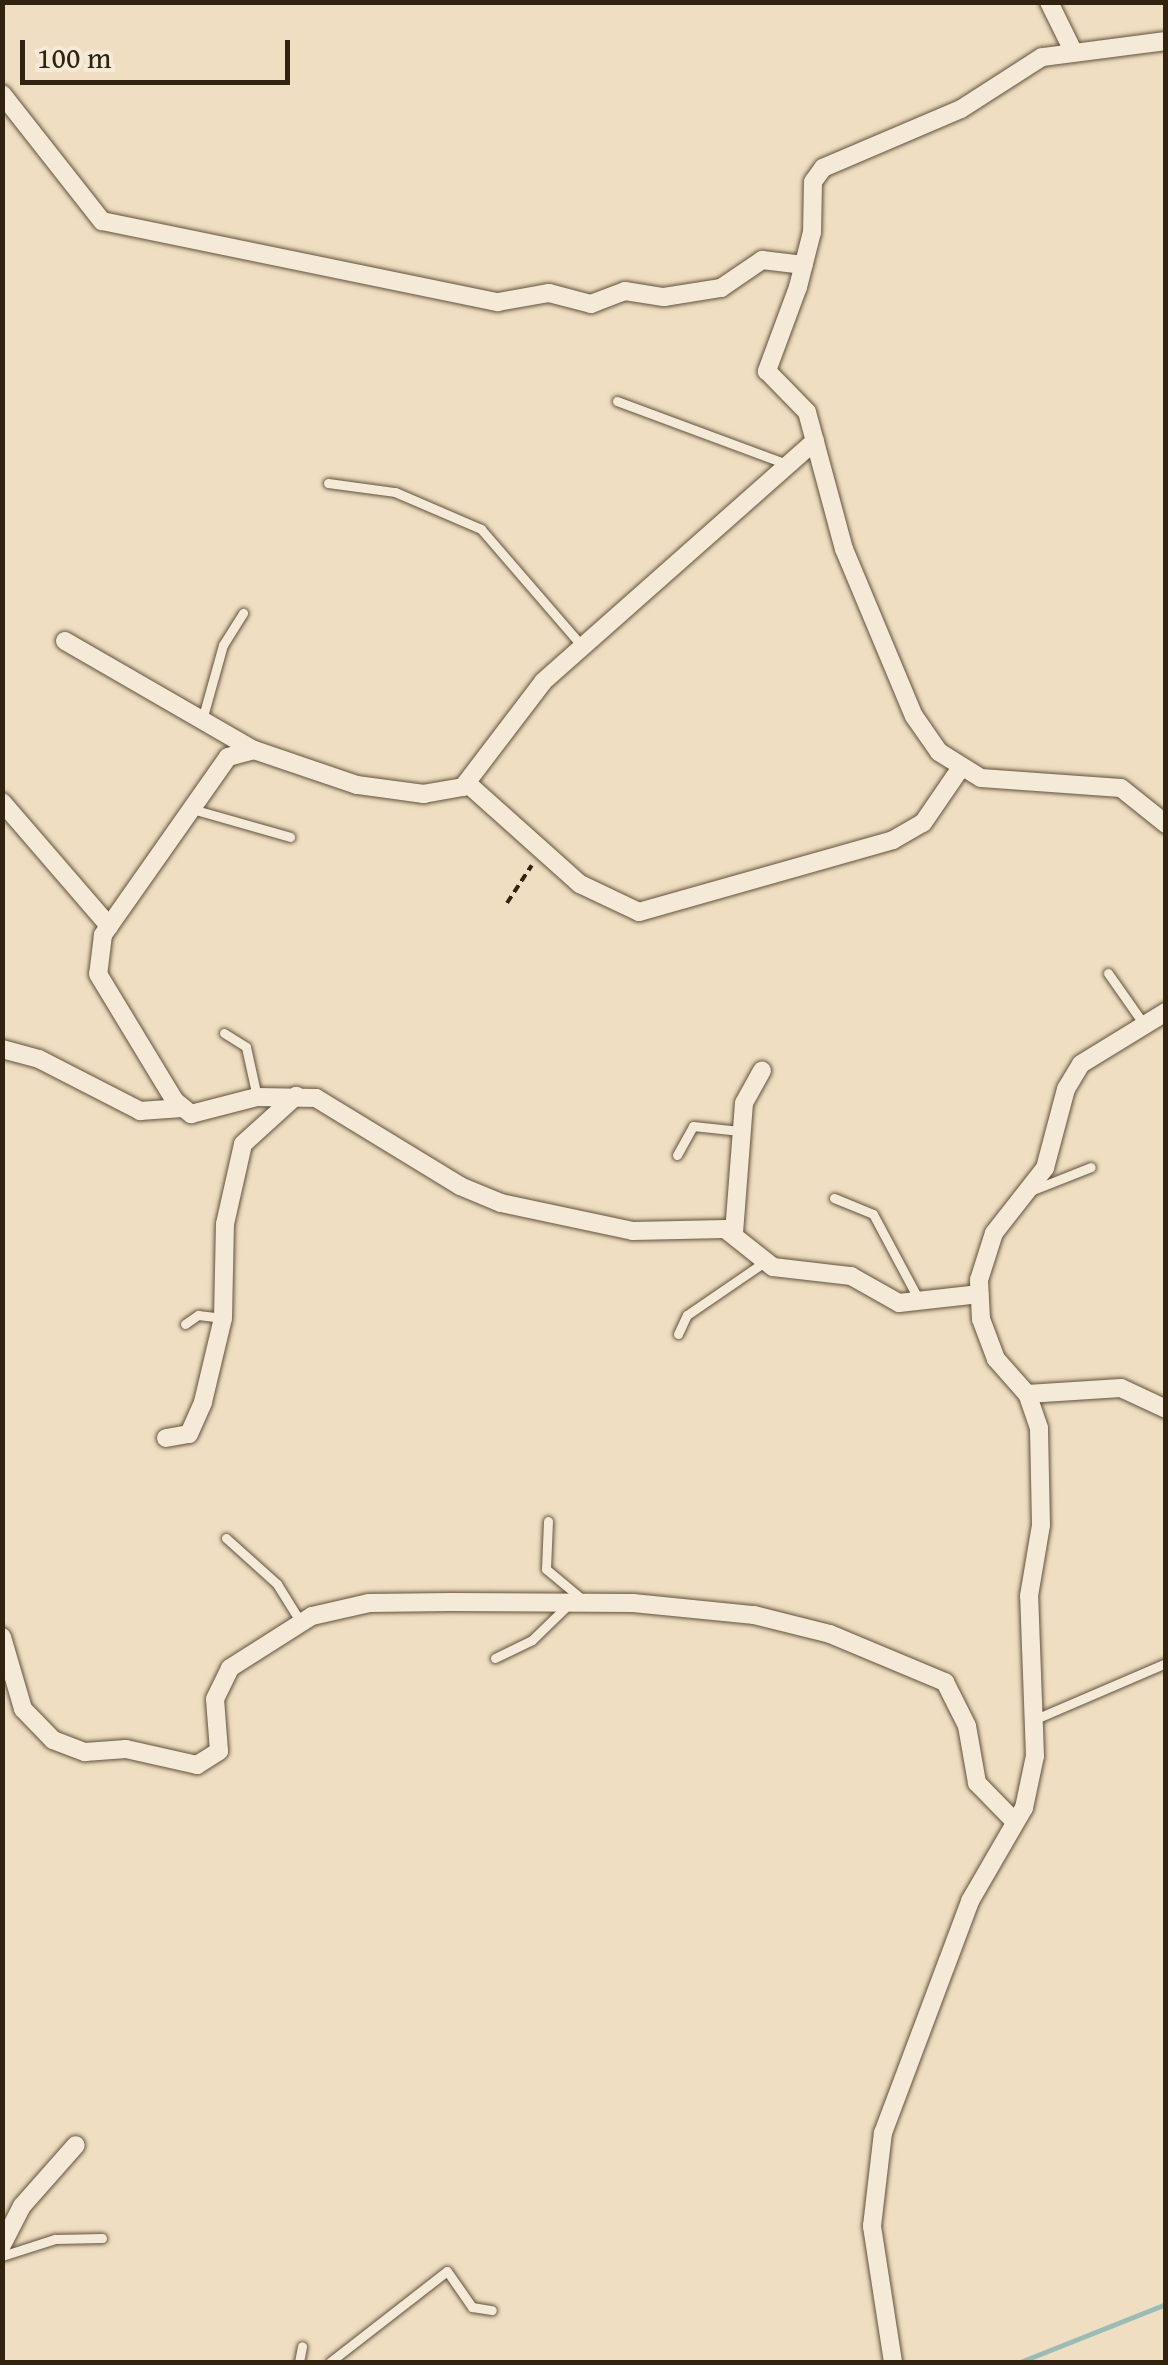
<!DOCTYPE html>
<html>
<head>
<meta charset="utf-8">
<style>
  body { margin:0 }
  #map { position:relative; width:1168px; height:2365px; overflow:hidden; background:#efdec1; font-family:"Gentium Book Plus",serif }
  div>[style] { position:absolute }
  [style*='--x'] { left:calc(var(--x)*1px); top:calc(var(--y)*1px); width:calc(var(--w)*1px); rotate:calc(var(--a)*1deg) }
  .stream>* { height:5px; margin:-2.5px; padding:0 2.5px; transform-origin:2.5px; border-radius:2.5px; background:#9abcb6 }
  .path>* { height:4px; margin-top:-2px; transform-origin:0; background:repeating-linear-gradient(90deg,#322210 0 8px,transparent 0 13px) }
  .roads { filter:drop-shadow(0 0 2px #61513c) drop-shadow(0 0 2px #61513c) }
  .service>* { height:9px; margin:-4.5px; padding:0 4.5px; transform-origin:4.5px; border-radius:4.5px; background:#f5ead7 }
  .minor>* { height:18px; margin:-9px; padding:0 9px; transform-origin:9px; border-radius:9px; background:#f5ead7 }
  span { translate:-50% -50%; white-space:nowrap; text-align:center; line-height:1.15; -webkit-text-stroke:9px #f5ead7; paint-order:stroke }
  .frame { position:absolute; inset:0; border:5px solid #322210; pointer-events:none }
  .scale { position:absolute; left:20px; top:40px; width:270px; height:45px; box-sizing:border-box; border:5px solid #322210; border-top:0; padding-left:12px; font-size:30px; line-height:35px; white-space:nowrap; color:#322210; -webkit-text-stroke:8px #f5ead7; paint-order:stroke }
</style>
</head>
<body>
<div id="map">
  <div class="stream">
    <i style="--x:1020;--y:2362;--w:157;--a:-21.7"></i>
  </div>
  <div class="path">
    <i style="--x:507;--y:903;--w:45;--a:-56.7"></i>
  </div>
  <div class="roads">
    <div class="service">
      <i style="--x:617;--y:401;--w:180;--a:20.4"></i>
      <i style="--x:328;--y:483;--w:68;--a:7.7"></i>
      <i style="--x:395;--y:492;--w:94;--a:23.3"></i>
      <i style="--x:481;--y:529;--w:155;--a:49.2"></i>
      <i style="--x:202;--y:720;--w:78;--a:-74.4"></i>
      <i style="--x:223;--y:645;--w:38;--a:-58"></i>
      <i style="--x:192;--y:809;--w:102;--a:15.9"></i>
      <i style="--x:1108;--y:973;--w:61;--a:55"></i>
      <i style="--x:224;--y:1033;--w:26;--a:32"></i>
      <i style="--x:246;--y:1047;--w:51;--a:77.6"></i>
      <i style="--x:677;--y:1155;--w:33;--a:-61"></i>
      <i style="--x:693;--y:1126;--w:47;--a:6.1"></i>
      <i style="--x:1033;--y:1190;--w:62;--a:-21.6"></i>
      <i style="--x:834;--y:1198;--w:42;--a:22.3"></i>
      <i style="--x:873;--y:1214;--w:98;--a:61.9"></i>
      <i style="--x:185;--y:1324;--w:16;--a:-35"></i>
      <i style="--x:198;--y:1315;--w:25;--a:7"></i>
      <i style="--x:678;--y:1334;--w:21;--a:-65"></i>
      <i style="--x:687;--y:1315;--w:92;--a:-34.4"></i>
      <i style="--x:548;--y:1521;--w:48;--a:92.4"></i>
      <i style="--x:546;--y:1569;--w:47;--a:39.8"></i>
      <i style="--x:226;--y:1538;--w:69;--a:42"></i>
      <i style="--x:277;--y:1584;--w:44;--a:58.1"></i>
      <i style="--x:495;--y:1658;--w:41;--a:-25.9"></i>
      <i style="--x:532;--y:1640;--w:52;--a:-44.2"></i>
      <i style="--x:1033;--y:1720;--w:145;--a:-23.2"></i>
      <i style="--x:2;--y:2256;--w:56;--a:-17.8"></i>
      <i style="--x:55;--y:2239;--w:47;--a:-1.2"></i>
      <i style="--x:299;--y:2362;--w:16;--a:-79"></i>
      <i style="--x:330;--y:2362;--w:148;--a:-37.9"></i>
      <i style="--x:447;--y:2271;--w:44;--a:55.2"></i>
      <i style="--x:472;--y:2307;--w:20;--a:9"></i>
    </div>
    <div class="minor">
      <i style="--x:1049;--y:2;--w:50;--a:63.9"></i>
      <i style="--x:1166;--y:41;--w:125;--a:172.6"></i>
      <i style="--x:1042;--y:57;--w:96;--a:147.3"></i>
      <i style="--x:961;--y:109;--w:150;--a:156.9"></i>
      <i style="--x:823;--y:168;--w:17;--a:126"></i>
      <i style="--x:813;--y:182;--w:50;--a:91.1"></i>
      <i style="--x:812;--y:232;--w:57;--a:104.3"></i>
      <i style="--x:798;--y:287;--w:90;--a:110.3"></i>
      <i style="--x:767;--y:371;--w:57;--a:45.7"></i>
      <i style="--x:807;--y:412;--w:142;--a:74.9"></i>
      <i style="--x:844;--y:549;--w:181;--a:67.3"></i>
      <i style="--x:914;--y:716;--w:44;--a:55.2"></i>
      <i style="--x:939;--y:752;--w:49;--a:31.8"></i>
      <i style="--x:981;--y:778;--w:140;--a:4.1"></i>
      <i style="--x:1121;--y:788;--w:58;--a:38.7"></i>
      <i style="--x:2;--y:94;--w:162;--a:51.8"></i>
      <i style="--x:102;--y:221;--w:404;--a:11.6"></i>
      <i style="--x:498;--y:302;--w:52;--a:-10"></i>
      <i style="--x:549;--y:293;--w:43;--a:14.7"></i>
      <i style="--x:591;--y:304;--w:36;--a:-21"></i>
      <i style="--x:625;--y:291;--w:39;--a:9"></i>
      <i style="--x:664;--y:297;--w:58;--a:-9"></i>
      <i style="--x:721;--y:288;--w:50;--a:-34.3"></i>
      <i style="--x:762;--y:260;--w:42;--a:6.8"></i>
      <i style="--x:815;--y:441;--w:363;--a:138.5"></i>
      <i style="--x:543;--y:682;--w:132;--a:127.3"></i>
      <i style="--x:463;--y:787;--w:40;--a:170"></i>
      <i style="--x:424;--y:794;--w:68;--a:-172.3"></i>
      <i style="--x:357;--y:785;--w:109;--a:-161.2"></i>
      <i style="--x:254;--y:750;--w:27;--a:165"></i>
      <i style="--x:228;--y:757;--w:218;--a:125.1"></i>
      <i style="--x:103;--y:935;--w:39;--a:97"></i>
      <i style="--x:98;--y:974;--w:149;--a:58.8"></i>
      <i style="--x:175;--y:1101;--w:21;--a:39"></i>
      <i style="--x:191;--y:1114;--w:68;--a:-14.4"></i>
      <i style="--x:257;--y:1097;--w:59;--a:1"></i>
      <i style="--x:316;--y:1098;--w:169;--a:31.4"></i>
      <i style="--x:460;--y:1186;--w:44;--a:22.5"></i>
      <i style="--x:501;--y:1203;--w:135;--a:12"></i>
      <i style="--x:633;--y:1231;--w:92;--a:-1.2"></i>
      <i style="--x:725;--y:1229;--w:61;--a:38.4"></i>
      <i style="--x:773;--y:1267;--w:79;--a:6.6"></i>
      <i style="--x:851;--y:1276;--w:55;--a:29.4"></i>
      <i style="--x:899;--y:1303;--w:81;--a:-6.4"></i>
      <i style="--x:65;--y:641;--w:218;--a:30"></i>
      <i style="--x:468;--y:784;--w:150;--a:41.8"></i>
      <i style="--x:580;--y:884;--w:65;--a:25.4"></i>
      <i style="--x:639;--y:912;--w:264;--a:-15.8"></i>
      <i style="--x:893;--y:840;--w:34;--a:-30"></i>
      <i style="--x:923;--y:823;--w:65;--a:-55.6"></i>
      <i style="--x:2;--y:802;--w:164;--a:49.2"></i>
      <i style="--x:2;--y:1049;--w:38;--a:15"></i>
      <i style="--x:39;--y:1059;--w:114;--a:27.2"></i>
      <i style="--x:140;--y:1111;--w:42;--a:-4.1"></i>
      <i style="--x:734;--y:1233;--w:130;--a:-85.6"></i>
      <i style="--x:744;--y:1103;--w:37;--a:-61"></i>
      <i style="--x:1027;--y:1394;--w:94;--a:-3.7"></i>
      <i style="--x:1121;--y:1388;--w:50;--a:25"></i>
      <i style="--x:166;--y:1438;--w:23;--a:-10"></i>
      <i style="--x:189;--y:1434;--w:35;--a:-66"></i>
      <i style="--x:203;--y:1402;--w:86;--a:-76.6"></i>
      <i style="--x:223;--y:1318;--w:94;--a:-88.8"></i>
      <i style="--x:225;--y:1224;--w:82;--a:-77.3"></i>
      <i style="--x:243;--y:1144;--w:72;--a:-42.2"></i>
      <i style="--x:2;--y:1637;--w:75;--a:73.7"></i>
      <i style="--x:23;--y:1709;--w:43;--a:45.9"></i>
      <i style="--x:53;--y:1740;--w:34;--a:21"></i>
      <i style="--x:85;--y:1752;--w:41;--a:-4.2"></i>
      <i style="--x:126;--y:1749;--w:73;--a:12.7"></i>
      <i style="--x:197;--y:1765;--w:26;--a:-32"></i>
      <i style="--x:219;--y:1751;--w:52;--a:-94.4"></i>
      <i style="--x:215;--y:1699;--w:34;--a:-64"></i>
      <i style="--x:230;--y:1668;--w:97;--a:-32.4"></i>
      <i style="--x:312;--y:1616;--w:58;--a:-12.8"></i>
      <i style="--x:369;--y:1603;--w:82;--a:-0.7"></i>
      <i style="--x:451;--y:1602;--w:182;--a:0.3"></i>
      <i style="--x:633;--y:1603;--w:122;--a:5.7"></i>
      <i style="--x:754;--y:1615;--w:78;--a:14"></i>
      <i style="--x:830;--y:1634;--w:125;--a:22.7"></i>
      <i style="--x:945;--y:1682;--w:49;--a:63.4"></i>
      <i style="--x:967;--y:1726;--w:58;--a:80"></i>
      <i style="--x:977;--y:1783;--w:54;--a:45.7"></i>
      <i style="--x:2;--y:2245;--w:44;--a:-62.9"></i>
      <i style="--x:22;--y:2206;--w:81;--a:-48.5"></i>
      <i style="--x:893;--y:2362;--w:138;--a:-98.8"></i>
      <i style="--x:872;--y:2226;--w:94;--a:-83.3"></i>
      <i style="--x:883;--y:2133;--w:248;--a:-69.4"></i>
      <i style="--x:970;--y:1901;--w:108;--a:-59.9"></i>
      <i style="--x:1024;--y:1808;--w:53;--a:-78.1"></i>
      <i style="--x:1035;--y:1756;--w:160;--a:-92.1"></i>
      <i style="--x:1029;--y:1596;--w:72;--a:-80.4"></i>
      <i style="--x:1041;--y:1525;--w:97;--a:-91.2"></i>
      <i style="--x:1039;--y:1428;--w:36;--a:-109"></i>
      <i style="--x:1027;--y:1394;--w:47;--a:-131.5"></i>
      <i style="--x:996;--y:1359;--w:43;--a:-110.6"></i>
      <i style="--x:981;--y:1319;--w:39;--a:-93"></i>
      <i style="--x:979;--y:1280;--w:49;--a:-72.3"></i>
      <i style="--x:994;--y:1233;--w:83;--a:-51.9"></i>
      <i style="--x:1045;--y:1168;--w:82;--a:-75.1"></i>
      <i style="--x:1066;--y:1089;--w:29;--a:-59"></i>
      <i style="--x:1081;--y:1064;--w:100;--a:-31.5"></i>
    </div>
  </div>
  <div class="frame"></div>
  <div class="scale">100 m</div>
</div>
</body>
</html>
